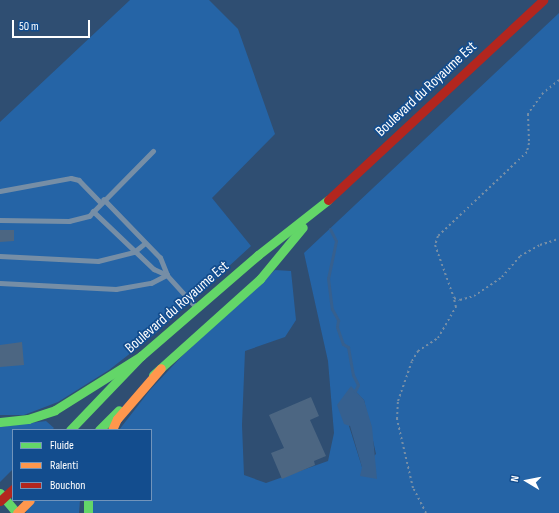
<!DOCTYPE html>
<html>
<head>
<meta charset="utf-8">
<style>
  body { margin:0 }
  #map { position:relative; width:559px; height:513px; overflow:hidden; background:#2f4e72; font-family:"Sofia Sans Condensed",sans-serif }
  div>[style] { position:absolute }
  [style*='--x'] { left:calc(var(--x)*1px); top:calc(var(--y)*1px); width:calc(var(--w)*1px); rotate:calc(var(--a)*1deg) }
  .green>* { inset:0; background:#2564a6 }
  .water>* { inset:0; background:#36608f }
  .stream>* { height:3px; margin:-1.5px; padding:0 1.5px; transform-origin:1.5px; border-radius:1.5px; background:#36608f }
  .building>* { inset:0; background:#4c6682 }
  .path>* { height:2px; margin-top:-1px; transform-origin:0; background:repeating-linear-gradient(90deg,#768ea6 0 2px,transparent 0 5px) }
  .lane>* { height:4.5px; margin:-2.25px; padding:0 2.25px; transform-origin:2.25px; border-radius:2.25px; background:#768ea6 }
  .fast>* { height:9px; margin:-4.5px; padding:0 4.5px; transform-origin:4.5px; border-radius:4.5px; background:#63d668 }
  .slow>* { height:9px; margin:-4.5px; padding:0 4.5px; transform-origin:4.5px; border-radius:4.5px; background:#ff974d }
  .jam>* { height:9px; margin:-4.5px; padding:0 4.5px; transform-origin:4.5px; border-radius:4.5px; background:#b3261e }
  span { translate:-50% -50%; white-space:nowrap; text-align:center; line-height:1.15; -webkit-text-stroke:3.5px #134d8e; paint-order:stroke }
  .street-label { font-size:15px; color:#fff }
  .legend { position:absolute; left:12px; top:429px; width:140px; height:72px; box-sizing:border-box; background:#134d8e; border:1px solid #7194bb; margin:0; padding:5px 7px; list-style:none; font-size:12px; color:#fff }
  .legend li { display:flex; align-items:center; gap:8px; height:20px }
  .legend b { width:20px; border:1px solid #7194bb }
  .north { position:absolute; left:507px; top:461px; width:40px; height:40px; -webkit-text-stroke:3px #134d8e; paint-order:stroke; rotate:280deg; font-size:11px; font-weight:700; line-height:16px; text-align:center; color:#fff }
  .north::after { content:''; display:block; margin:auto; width:14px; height:18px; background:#fff; clip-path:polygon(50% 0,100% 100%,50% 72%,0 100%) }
  .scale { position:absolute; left:12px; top:20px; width:78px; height:18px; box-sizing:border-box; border:2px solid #fff; border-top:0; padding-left:5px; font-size:12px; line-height:14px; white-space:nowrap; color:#fff; -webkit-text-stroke:3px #134d8e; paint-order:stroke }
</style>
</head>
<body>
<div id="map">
  <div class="green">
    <i style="clip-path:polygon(130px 0,209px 0,238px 29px,275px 134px,212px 198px,251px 246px,155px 334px,109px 370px,58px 402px,24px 415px,0 415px,0 122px)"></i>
    <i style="clip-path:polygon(evenodd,559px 13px,559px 513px,91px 513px,92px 500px,151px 500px,151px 430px,119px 430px,150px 390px,183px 355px,275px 270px,291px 271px,296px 320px,285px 337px,245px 351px,242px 425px,244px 475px,266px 483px,328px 461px,334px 433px,328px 361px,304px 253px,559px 13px,355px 391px,364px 400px,376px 454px,362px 467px,349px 426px,355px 391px)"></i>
    <i style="clip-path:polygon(46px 421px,54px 428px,52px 430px,13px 430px,13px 469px,0 482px,0 427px)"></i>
    <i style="clip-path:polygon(31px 500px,80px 500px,79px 513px,26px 513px)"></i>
  </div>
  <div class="water">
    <i style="clip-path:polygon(351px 386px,364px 400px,372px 427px,377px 479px,360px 476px,362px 467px,350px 426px,344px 424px,337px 405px)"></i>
  </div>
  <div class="stream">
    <i style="--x:330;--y:229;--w:13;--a:63"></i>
    <i style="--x:336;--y:241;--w:38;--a:102"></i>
    <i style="--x:328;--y:278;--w:31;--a:83"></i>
    <i style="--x:332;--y:309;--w:13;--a:61"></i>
    <i style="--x:338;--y:320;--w:7;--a:98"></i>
    <i style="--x:337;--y:327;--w:18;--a:71"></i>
    <i style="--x:343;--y:344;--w:6;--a:31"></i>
    <i style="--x:348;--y:347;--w:28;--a:80"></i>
    <i style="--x:353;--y:375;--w:11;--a:63"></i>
    <i style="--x:358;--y:385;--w:7;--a:117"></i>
  </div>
  <div class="building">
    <i style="clip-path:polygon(0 230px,14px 230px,14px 241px,0 242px)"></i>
    <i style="clip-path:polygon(22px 342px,24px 365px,0 367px,0 345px)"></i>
    <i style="clip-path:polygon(311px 397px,319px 416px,310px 420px,326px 456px,314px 461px,315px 465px,282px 479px,271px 453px,284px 448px,269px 415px)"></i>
  </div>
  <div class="path">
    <i style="--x:559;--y:80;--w:21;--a:141"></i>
    <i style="--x:543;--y:93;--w:26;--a:126"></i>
    <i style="--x:528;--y:114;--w:29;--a:88"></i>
    <i style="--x:529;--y:143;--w:9;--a:103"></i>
    <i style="--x:527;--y:152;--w:122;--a:136.7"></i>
    <i style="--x:438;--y:236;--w:9;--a:108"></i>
    <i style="--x:435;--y:245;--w:56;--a:70.3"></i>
    <i style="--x:454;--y:298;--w:6;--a:18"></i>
    <i style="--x:460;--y:300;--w:15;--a:-16"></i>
    <i style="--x:474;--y:296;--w:34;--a:-34"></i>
    <i style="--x:502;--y:277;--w:28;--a:-49"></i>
    <i style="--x:520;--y:256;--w:23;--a:-29"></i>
    <i style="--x:540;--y:245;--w:20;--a:-18"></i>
    <i style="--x:426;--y:513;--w:28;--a:-117"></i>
    <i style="--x:413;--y:488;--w:71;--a:-103.1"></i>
    <i style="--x:397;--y:419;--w:18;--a:-87"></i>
    <i style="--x:398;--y:401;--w:42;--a:-70.7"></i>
    <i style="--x:412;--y:361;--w:12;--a:-59"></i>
    <i style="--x:418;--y:351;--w:24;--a:-33"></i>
    <i style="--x:438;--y:338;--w:36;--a:-60"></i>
    <i style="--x:456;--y:307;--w:8;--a:-104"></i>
  </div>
  <div class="lane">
    <i style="--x:0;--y:191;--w:72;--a:-10.4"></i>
    <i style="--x:71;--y:178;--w:8;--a:14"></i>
    <i style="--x:79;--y:180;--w:32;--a:46"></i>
    <i style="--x:93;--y:211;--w:84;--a:43.6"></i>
    <i style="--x:154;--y:269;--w:14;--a:25"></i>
    <i style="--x:167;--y:275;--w:18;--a:-112"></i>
    <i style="--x:160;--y:258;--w:81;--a:-134"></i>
    <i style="--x:0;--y:220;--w:69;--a:0.8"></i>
    <i style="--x:69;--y:221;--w:21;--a:-14"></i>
    <i style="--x:89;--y:216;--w:91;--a:-45.4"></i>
    <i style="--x:0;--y:256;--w:98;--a:2.9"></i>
    <i style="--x:98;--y:261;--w:37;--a:-14"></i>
    <i style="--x:134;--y:252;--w:14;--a:-39"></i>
    <i style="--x:0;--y:283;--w:116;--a:3"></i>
    <i style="--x:116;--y:289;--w:36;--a:-10"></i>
    <i style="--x:151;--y:283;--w:18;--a:-27"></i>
    <i style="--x:167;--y:275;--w:43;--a:47.8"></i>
  </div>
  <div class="fast">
    <i style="--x:153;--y:375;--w:144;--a:-41.9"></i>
    <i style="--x:260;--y:279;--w:67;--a:-50.4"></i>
    <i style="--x:0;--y:422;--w:28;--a:-6"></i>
    <i style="--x:28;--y:419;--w:28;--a:-18"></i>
    <i style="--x:55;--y:410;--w:102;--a:-32.1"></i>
    <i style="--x:70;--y:430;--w:103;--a:-46.2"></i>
    <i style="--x:141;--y:356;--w:155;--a:-40.8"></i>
    <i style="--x:258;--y:255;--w:89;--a:-38.2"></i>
    <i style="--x:99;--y:430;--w:28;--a:-45"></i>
    <i style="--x:0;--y:493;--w:26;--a:50"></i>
    <i style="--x:88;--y:500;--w:13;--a:90"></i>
  </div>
  <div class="slow">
    <i style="--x:112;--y:430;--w:12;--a:-66"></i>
    <i style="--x:117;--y:419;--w:67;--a:-49.2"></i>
    <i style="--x:17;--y:513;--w:18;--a:-45"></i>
  </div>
  <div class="jam">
    <i style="--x:328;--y:200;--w:294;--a:-42.9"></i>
    <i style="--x:0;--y:501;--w:18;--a:-43"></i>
  </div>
  <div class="street-label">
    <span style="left:426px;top:89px;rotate:-43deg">Boulevard du Royaume Est</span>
    <span style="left:177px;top:307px;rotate:-41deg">Boulevard du Royaume Est</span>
  </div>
  <ul class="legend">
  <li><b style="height:5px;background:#63d668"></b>Fluide</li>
  <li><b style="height:5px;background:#ff974d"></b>Ralenti</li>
  <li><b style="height:5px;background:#b3261e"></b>Bouchon</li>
  </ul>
  <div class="north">N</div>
  <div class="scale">50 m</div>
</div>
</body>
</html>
